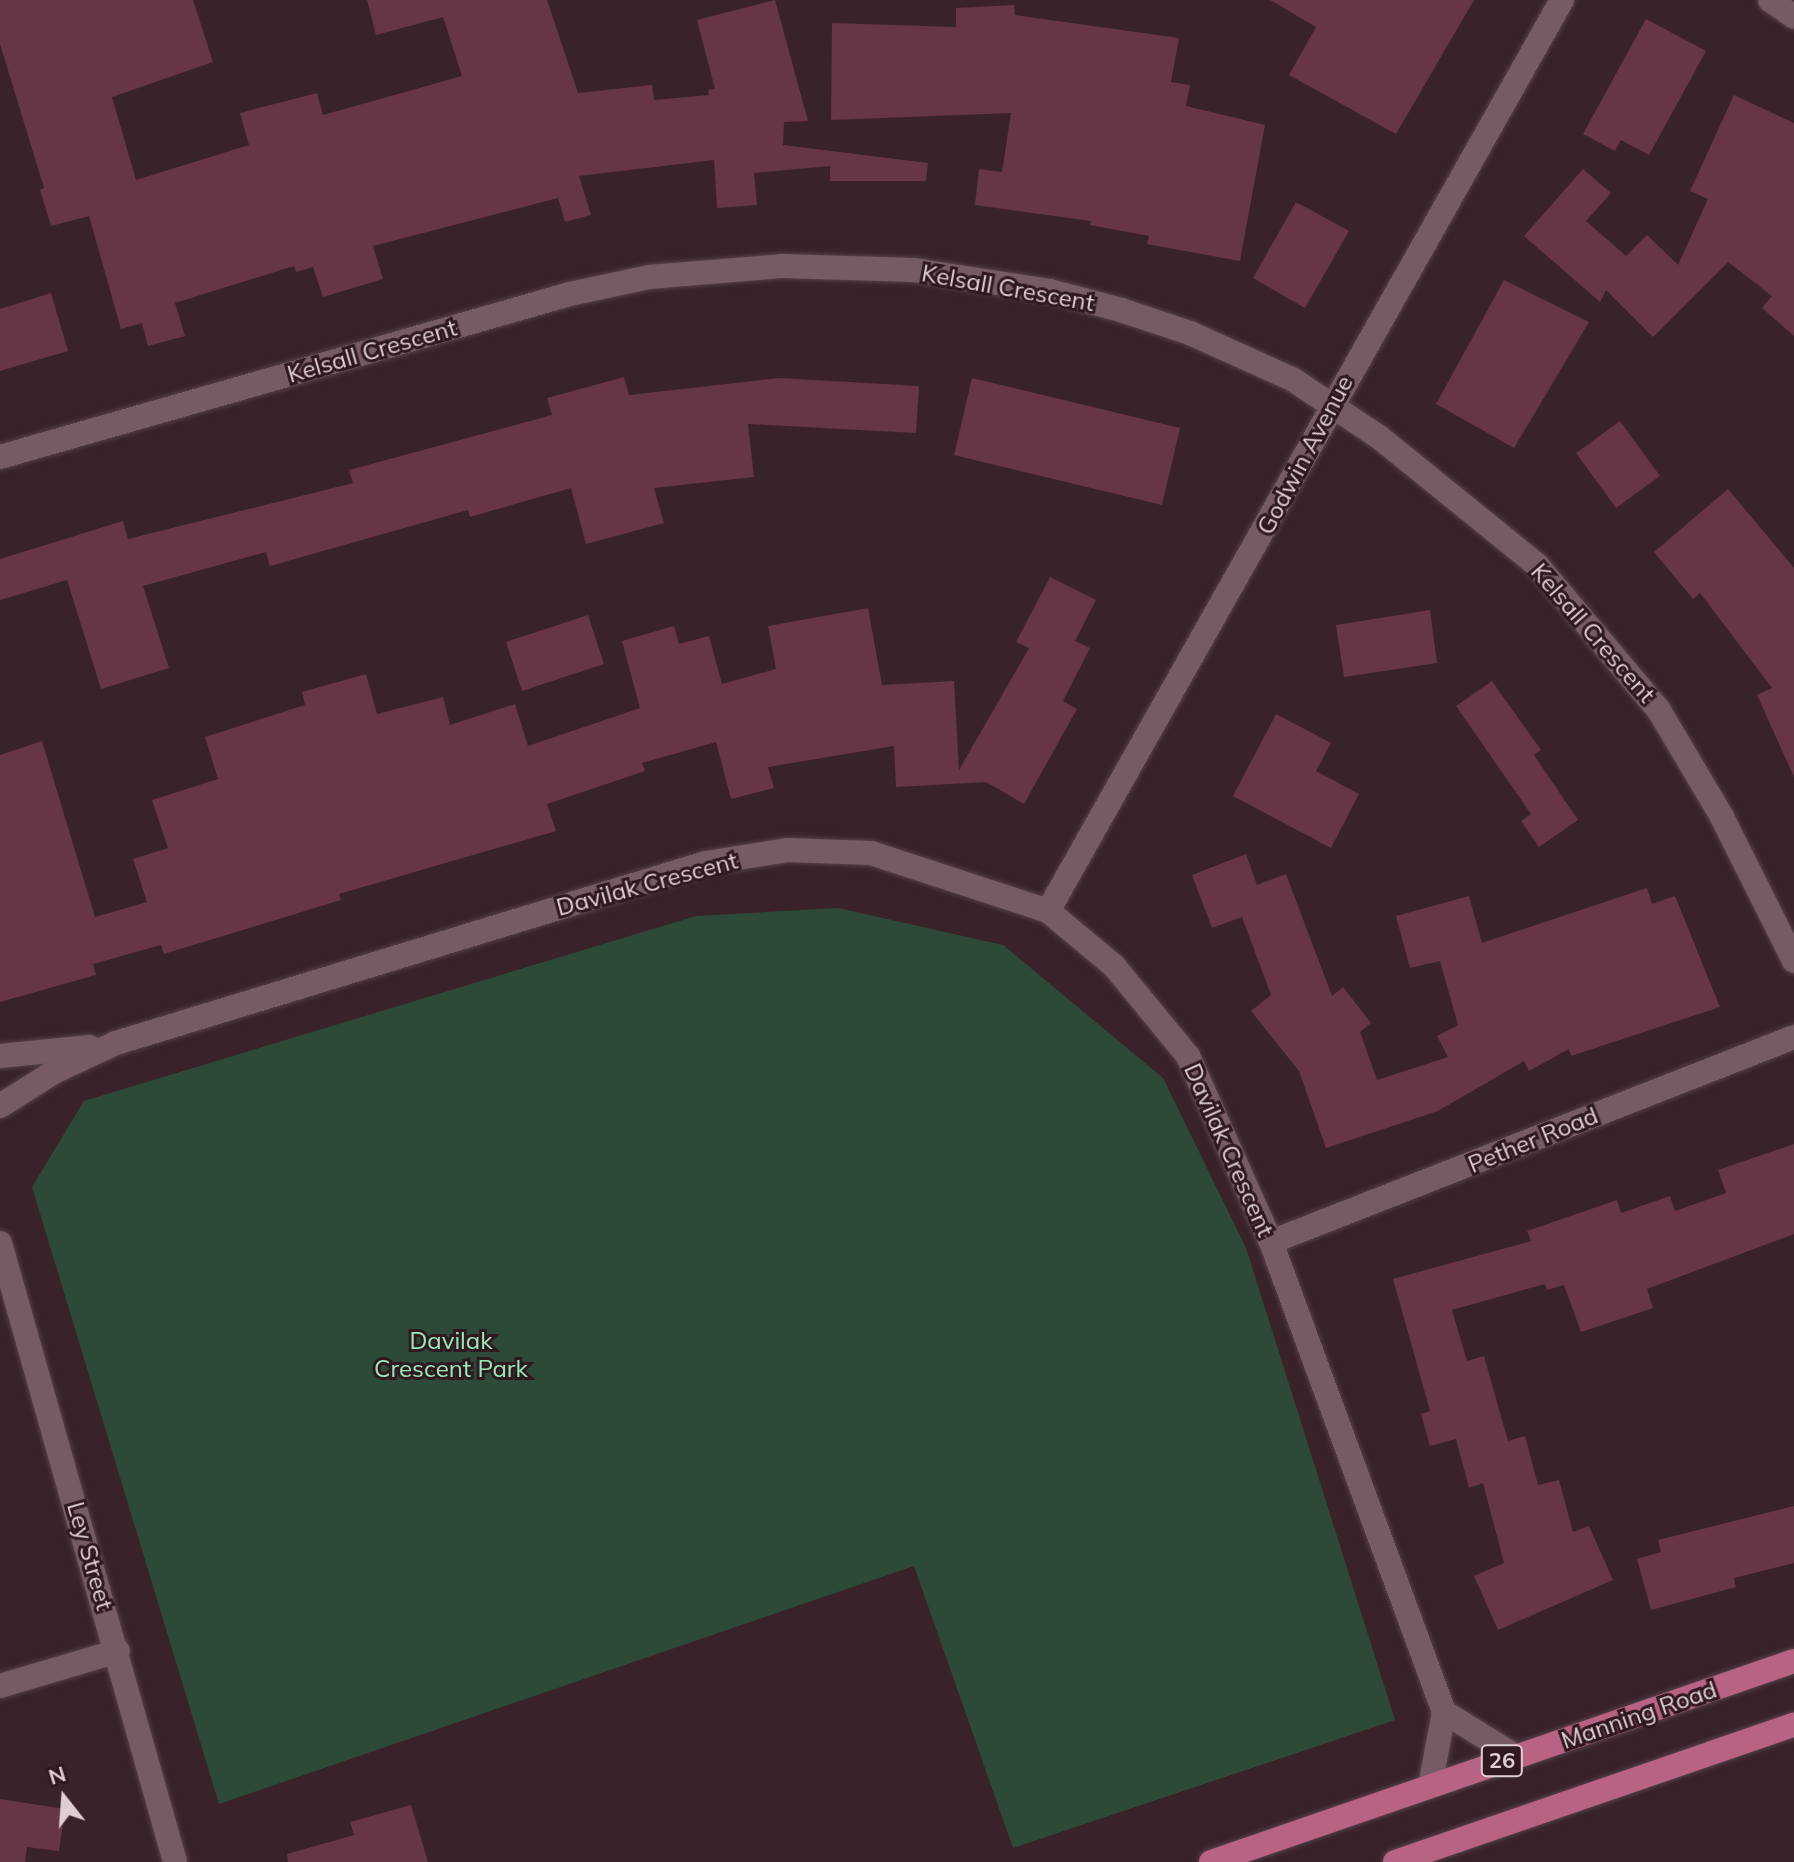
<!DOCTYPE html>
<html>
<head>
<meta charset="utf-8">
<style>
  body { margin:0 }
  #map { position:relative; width:1794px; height:1862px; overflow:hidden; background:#3a222a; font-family:Mulish,sans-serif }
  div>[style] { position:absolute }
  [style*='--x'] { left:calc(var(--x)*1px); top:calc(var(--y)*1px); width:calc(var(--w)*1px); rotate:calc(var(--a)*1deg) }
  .green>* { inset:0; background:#2d4a39 }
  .building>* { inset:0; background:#663547 }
  .roads { filter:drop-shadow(0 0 2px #554149) drop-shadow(0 0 2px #554149) }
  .minor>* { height:24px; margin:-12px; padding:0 12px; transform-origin:12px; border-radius:12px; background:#775b64 }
  .major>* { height:24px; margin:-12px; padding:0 12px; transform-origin:12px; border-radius:12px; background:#b86384 }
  span { translate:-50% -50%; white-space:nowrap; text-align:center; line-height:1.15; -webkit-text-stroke:6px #2f1820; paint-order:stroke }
  .shield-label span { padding:2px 6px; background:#2f1820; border:2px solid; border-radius:6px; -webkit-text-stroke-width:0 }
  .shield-label { font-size:22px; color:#dfced3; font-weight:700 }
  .street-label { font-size:24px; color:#dfced3 }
  .park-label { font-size:24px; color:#98e8b8 }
  .north { position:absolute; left:24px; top:1758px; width:80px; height:80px; -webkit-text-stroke:6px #2f1820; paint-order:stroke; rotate:343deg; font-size:22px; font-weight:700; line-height:32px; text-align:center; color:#dfced3 }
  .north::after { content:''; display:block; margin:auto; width:28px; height:36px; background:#dfced3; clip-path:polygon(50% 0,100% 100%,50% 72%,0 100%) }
</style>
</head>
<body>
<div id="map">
  <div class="green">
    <i style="clip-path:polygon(838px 908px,1003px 945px,1163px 1078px,1246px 1248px,1395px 1720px,1013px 1848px,914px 1566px,219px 1804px,32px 1187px,84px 1101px,696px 916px)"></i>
  </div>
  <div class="building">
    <i style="clip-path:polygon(0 0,193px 0,213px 62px,112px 97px,136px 180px,249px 145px,240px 113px,317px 93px,323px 115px,462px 76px,443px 17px,376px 35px,367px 0,547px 0,578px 93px,652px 85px,654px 100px,709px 95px,708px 90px,715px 89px,697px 20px,775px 0,808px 121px,784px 122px,783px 145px,928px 163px,926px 181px,830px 181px,830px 166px,754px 173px,757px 205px,717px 208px,714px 160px,579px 176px,591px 215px,565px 222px,558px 198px,373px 246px,383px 279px,323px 297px,313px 267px,296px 272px,294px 266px,175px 303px,185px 336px,148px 346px,142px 323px,121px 329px,89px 216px,51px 226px,40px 190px,44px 188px,0 44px)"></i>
    <i style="clip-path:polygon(1270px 0,1474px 0,1396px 134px,1289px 75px,1316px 27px)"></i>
    <i style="clip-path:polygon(1014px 5px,1015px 15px,1179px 38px,1171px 82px,1190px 85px,1186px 106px,1265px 125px,1240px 261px,1147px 244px,1149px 236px,1090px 225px,1091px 221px,975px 205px,979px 169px,1002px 172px,1011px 113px,831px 120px,832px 23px,956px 27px,956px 8px)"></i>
    <i style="clip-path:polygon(1646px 19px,1706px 51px,1649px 155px,1621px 140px,1615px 151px,1583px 134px)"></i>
    <i style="clip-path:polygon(1734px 95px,1794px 123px,1794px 336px,1762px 308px,1772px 296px,1728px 262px,1653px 337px,1606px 290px,1600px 302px,1524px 236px,1583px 169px,1611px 193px,1586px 221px,1626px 256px,1647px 235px,1678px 265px,1708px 199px,1690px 191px)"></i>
    <i style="clip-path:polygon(1296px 202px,1349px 231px,1305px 308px,1253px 278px)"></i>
    <i style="clip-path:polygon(1504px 280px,1589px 322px,1514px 448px,1436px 404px)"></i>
    <i style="clip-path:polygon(51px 293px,68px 351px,0 371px,0 309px)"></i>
    <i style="clip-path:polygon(624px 377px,629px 395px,779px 378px,919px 386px,916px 433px,748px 424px,754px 477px,654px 488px,664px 523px,586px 544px,571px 488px,470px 517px,468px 510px,270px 566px,266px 552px,143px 586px,169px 668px,101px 689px,67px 580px,0 600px,0 559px,123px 521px,128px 539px,353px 483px,349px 470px,552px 415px,547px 398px)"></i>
    <i style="clip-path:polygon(972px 378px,1180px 428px,1162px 505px,954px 455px)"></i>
    <i style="clip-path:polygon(1620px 421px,1660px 476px,1616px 508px,1576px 453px)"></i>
    <i style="clip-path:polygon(1728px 489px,1794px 568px,1794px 777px,1757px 695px,1772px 688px,1700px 593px,1693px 599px,1654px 552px)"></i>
    <i style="clip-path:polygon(1050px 577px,1096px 600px,1075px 641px,1090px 648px,1063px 701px,1077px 709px,1024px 804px,986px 782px,896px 787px,894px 746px,768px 767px,774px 788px,731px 799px,716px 742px,642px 763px,645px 771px,547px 804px,556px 831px,339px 894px,341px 900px,164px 954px,161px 945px,93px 964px,96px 975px,0 1002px,0 755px,42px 741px,95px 917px,147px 902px,133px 859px,168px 848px,152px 800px,218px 779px,205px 737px,305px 705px,302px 692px,366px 674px,377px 714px,443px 697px,450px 725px,515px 704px,528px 746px,640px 708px,622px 641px,674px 626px,679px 644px,709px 636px,722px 684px,776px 669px,768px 626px,868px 608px,882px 685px,954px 681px,959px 770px,1029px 648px,1016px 642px)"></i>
    <i style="clip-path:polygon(1430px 610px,1437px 663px,1344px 677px,1336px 625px)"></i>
    <i style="clip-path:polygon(588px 615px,604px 664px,522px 691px,506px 642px)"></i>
    <i style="clip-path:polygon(1492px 681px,1541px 750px,1534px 755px,1578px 820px,1539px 847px,1521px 821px,1531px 814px,1456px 706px)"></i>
    <i style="clip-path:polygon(1276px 714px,1331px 743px,1316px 771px,1359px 794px,1331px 848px,1233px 796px)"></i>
    <i style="clip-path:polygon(1246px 854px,1257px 885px,1286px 874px,1332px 996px,1343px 987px,1371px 1023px,1360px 1032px,1377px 1080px,1448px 1057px,1437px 1036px,1458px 1025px,1440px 961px,1410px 968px,1396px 916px,1469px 896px,1482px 943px,1647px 888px,1652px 904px,1675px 896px,1720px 1007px,1571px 1056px,1569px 1049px,1529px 1071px,1524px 1061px,1438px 1111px,1326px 1148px,1299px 1071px,1251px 1011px,1271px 995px,1242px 917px,1212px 928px,1192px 875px)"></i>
    <i style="clip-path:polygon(1794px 1144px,1794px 1234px,1647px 1289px,1653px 1308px,1581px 1332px,1564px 1285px,1547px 1290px,1545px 1284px,1452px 1310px,1467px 1361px,1484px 1356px,1508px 1441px,1525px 1436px,1538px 1485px,1559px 1480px,1573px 1532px,1589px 1526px,1613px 1580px,1498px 1630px,1474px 1576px,1504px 1563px,1483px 1483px,1469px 1488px,1456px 1439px,1430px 1446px,1421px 1414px,1430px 1411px,1393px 1279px,1531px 1241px,1527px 1231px,1617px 1200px,1621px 1213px,1670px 1196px,1675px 1211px,1726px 1193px,1718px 1170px)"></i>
    <i style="clip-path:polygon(1794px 1506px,1794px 1563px,1734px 1578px,1736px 1587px,1651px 1610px,1637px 1559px,1661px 1552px,1658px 1540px)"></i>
    <i style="clip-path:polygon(0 1799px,65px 1809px,59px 1851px,27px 1847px,25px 1862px,0 1862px)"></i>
    <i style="clip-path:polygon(411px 1805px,428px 1862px,288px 1862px,287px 1854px,354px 1835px,350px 1822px)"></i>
  </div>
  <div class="roads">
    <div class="minor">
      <i style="--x:1770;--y:0;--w:29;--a:35"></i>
      <i style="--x:0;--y:457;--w:593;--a:-15.96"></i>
      <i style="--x:570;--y:294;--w:81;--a:-12.1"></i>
      <i style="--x:649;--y:277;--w:133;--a:-4.7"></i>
      <i style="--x:782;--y:266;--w:132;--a:1.7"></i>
      <i style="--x:914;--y:270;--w:138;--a:8.8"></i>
      <i style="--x:1050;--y:291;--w:73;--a:15"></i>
      <i style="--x:1121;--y:310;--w:73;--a:18.4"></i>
      <i style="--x:1190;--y:333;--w:112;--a:24.3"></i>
      <i style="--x:1292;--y:379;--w:105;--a:33.7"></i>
      <i style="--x:1379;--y:437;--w:203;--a:39"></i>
      <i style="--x:1537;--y:565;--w:188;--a:50"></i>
      <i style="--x:1658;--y:709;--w:126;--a:59.3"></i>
      <i style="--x:1722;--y:817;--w:161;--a:63.4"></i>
      <i style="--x:1048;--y:911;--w:1046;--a:-60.57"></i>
      <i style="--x:0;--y:1056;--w:90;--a:-5.7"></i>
      <i style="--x:0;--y:1106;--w:64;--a:-32.2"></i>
      <i style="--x:54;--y:1072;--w:68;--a:-25.1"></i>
      <i style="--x:116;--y:1043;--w:617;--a:-16.97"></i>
      <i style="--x:706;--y:863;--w:82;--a:-9.1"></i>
      <i style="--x:787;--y:850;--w:84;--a:2"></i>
      <i style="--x:871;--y:853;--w:186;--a:18.1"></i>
      <i style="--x:1048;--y:911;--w:86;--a:39.8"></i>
      <i style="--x:1114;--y:966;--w:117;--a:50.6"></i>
      <i style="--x:1188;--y:1056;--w:204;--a:66"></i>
      <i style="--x:1271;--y:1242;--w:501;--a:69.79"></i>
      <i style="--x:1444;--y:1712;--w:75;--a:100.7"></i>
      <i style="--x:1271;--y:1242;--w:562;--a:-21.4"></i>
      <i style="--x:0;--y:1243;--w:643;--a:74.21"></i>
      <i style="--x:0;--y:1686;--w:123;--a:-16.5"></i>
      <i style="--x:1444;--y:1712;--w:84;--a:31.8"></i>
    </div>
    <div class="major">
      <i style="--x:1211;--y:1862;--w:617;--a:-19.02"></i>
      <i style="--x:1395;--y:1862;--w:422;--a:-19"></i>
    </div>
  </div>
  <div class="shield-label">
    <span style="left:1502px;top:1761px">26</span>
  </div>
  <div class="street-label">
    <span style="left:1008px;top:288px;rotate:10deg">Kelsall Crescent</span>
    <span style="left:372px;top:351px;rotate:-16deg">Kelsall Crescent</span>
    <span style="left:1305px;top:455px;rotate:-62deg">Godwin Avenue</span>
    <span style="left:1593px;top:633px;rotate:49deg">Kelsall Crescent</span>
    <span style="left:647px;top:884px;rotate:-15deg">Davilak Crescent</span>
    <span style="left:1533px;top:1140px;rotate:-22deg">Pether Road</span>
    <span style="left:1229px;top:1150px;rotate:66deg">Davilak Crescent</span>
    <span style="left:90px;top:1556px;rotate:74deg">Ley Street</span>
    <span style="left:1639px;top:1715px;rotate:-19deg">Manning Road</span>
  </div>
  <div class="park-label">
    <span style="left:451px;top:1355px">Davilak<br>Crescent Park</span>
  </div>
  <div class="north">N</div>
</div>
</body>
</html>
